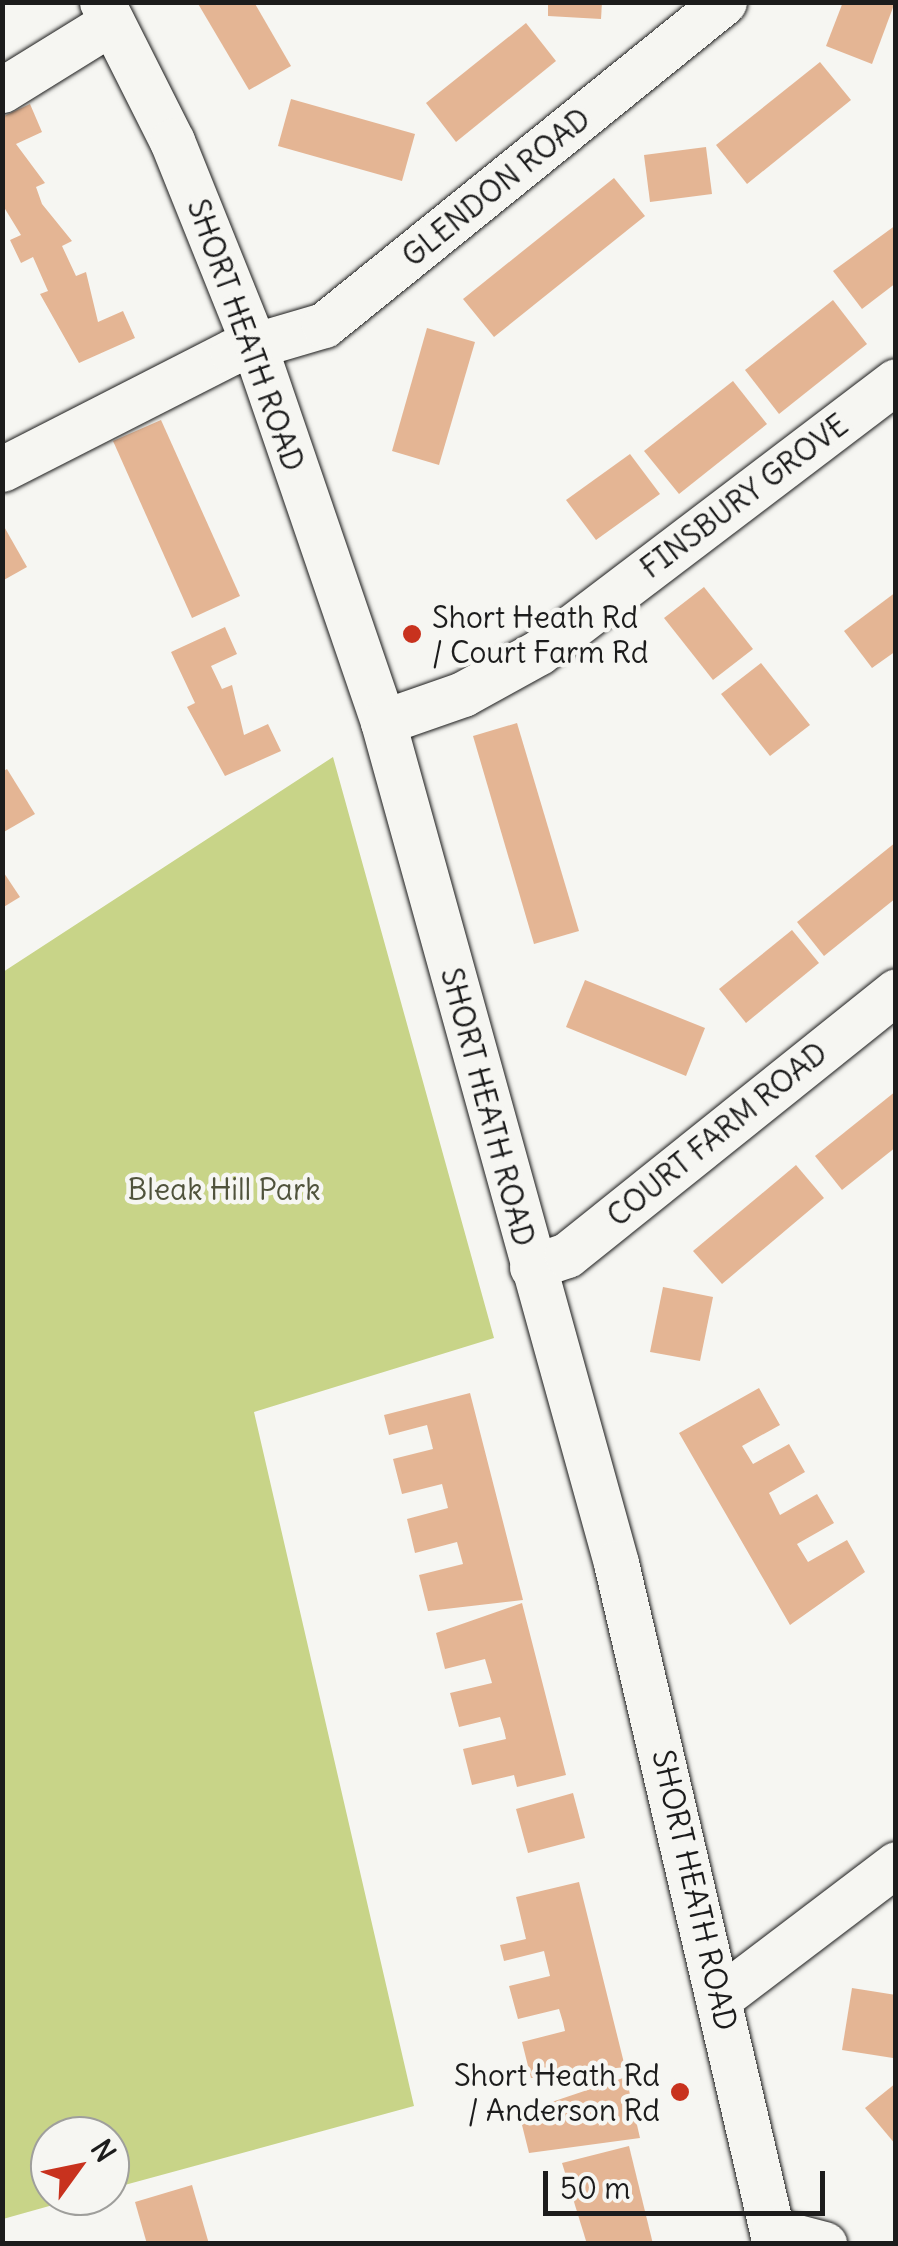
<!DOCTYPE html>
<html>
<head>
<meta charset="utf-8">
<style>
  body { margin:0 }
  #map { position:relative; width:898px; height:2246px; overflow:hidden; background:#f6f6f2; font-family:Delius,sans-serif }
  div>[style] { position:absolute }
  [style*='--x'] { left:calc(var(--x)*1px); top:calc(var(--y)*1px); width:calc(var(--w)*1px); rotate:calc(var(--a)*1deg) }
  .green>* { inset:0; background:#c8d488 }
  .building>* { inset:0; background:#e4b594 }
  .roads { filter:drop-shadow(0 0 2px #1c1c1c) drop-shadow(0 0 2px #1c1c1c) }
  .minor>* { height:45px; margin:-22.5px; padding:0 22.5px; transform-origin:22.5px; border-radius:22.5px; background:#f6f6f2 }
  .dots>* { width:28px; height:28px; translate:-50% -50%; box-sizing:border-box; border:5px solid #f6f6f2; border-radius:50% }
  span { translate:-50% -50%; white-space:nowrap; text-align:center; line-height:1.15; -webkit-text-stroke:9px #f6f6f2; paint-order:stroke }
  .street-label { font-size:30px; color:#1c1c1c }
  .poi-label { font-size:30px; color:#1c1c1c }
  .left { translate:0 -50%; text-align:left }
  .right { translate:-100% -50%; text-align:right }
  .park-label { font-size:30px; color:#50533c }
  .frame { position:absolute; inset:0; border:5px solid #1c1c1c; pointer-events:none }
  .north { position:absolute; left:30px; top:2116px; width:100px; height:100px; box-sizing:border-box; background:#f6f6f2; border:2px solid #9f9f9c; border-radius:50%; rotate:57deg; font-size:28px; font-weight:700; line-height:40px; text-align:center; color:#1c1c1c }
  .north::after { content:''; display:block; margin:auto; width:35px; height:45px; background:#c8321e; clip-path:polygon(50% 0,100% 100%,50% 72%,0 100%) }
  .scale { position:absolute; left:543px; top:2171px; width:282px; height:45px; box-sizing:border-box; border:5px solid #1c1c1c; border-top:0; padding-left:12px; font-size:30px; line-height:35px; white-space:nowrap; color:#1c1c1c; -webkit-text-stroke:8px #f6f6f2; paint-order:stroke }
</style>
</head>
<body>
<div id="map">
  <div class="green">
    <i style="clip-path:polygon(333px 757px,494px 1338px,254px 1412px,414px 2106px,110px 2189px,110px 2136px,50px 2136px,50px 2196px,85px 2196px,3px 2219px,3px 972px)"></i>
  </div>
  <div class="building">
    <i style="clip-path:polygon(197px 2px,254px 2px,291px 66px,249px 90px)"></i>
    <i style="clip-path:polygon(548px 2px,602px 2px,601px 19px,548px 16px)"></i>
    <i style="clip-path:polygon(843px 2px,895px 2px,872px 64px,826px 46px)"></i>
    <i style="clip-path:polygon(526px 23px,556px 61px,456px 142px,426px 103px)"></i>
    <i style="clip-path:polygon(820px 62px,851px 100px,747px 184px,716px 145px)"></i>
    <i style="clip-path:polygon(291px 99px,415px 134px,402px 181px,278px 146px)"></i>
    <i style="clip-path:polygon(30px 104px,42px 132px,16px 144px,45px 183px,36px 187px,42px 204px,72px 241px,62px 246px,76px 276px,86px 272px,98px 322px,123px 311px,135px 338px,79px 363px,40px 294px,48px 291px,33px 257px,21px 263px,10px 240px,21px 235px,2px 204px,2px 117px)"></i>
    <i style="clip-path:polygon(706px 147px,712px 194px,650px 202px,644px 155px)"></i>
    <i style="clip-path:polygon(614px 178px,645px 216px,494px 337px,463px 299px)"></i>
    <i style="clip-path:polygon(896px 225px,896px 283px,862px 309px,833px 271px)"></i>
    <i style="clip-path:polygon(833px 300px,867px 344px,779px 414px,745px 370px)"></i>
    <i style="clip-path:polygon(427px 328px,475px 342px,439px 465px,392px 451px)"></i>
    <i style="clip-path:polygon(733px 381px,767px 424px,679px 494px,644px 451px)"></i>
    <i style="clip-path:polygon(161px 420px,240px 596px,192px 618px,113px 441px)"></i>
    <i style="clip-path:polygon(630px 454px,660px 494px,596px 540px,566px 500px)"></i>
    <i style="clip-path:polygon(2px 523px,27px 567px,2px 581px)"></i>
    <i style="clip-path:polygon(704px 587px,753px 649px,713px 680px,664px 618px)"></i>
    <i style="clip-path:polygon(896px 592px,896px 651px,872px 668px,844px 631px)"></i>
    <i style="clip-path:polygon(225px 627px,237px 654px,211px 666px,222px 689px,232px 685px,244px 735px,268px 724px,281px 751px,225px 776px,187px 707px,195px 703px,171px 652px)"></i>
    <i style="clip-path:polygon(761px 663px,810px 725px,770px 756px,721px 694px)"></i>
    <i style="clip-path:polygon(517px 723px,579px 931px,534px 944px,473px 736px)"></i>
    <i style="clip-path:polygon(7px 769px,35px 814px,2px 833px,2px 772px)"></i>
    <i style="clip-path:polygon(896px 842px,896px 898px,824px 956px,797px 922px)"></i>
    <i style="clip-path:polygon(2px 870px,20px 897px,2px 908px)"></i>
    <i style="clip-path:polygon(792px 930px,819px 963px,746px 1023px,719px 989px)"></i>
    <i style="clip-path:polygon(585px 980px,705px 1028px,686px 1076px,566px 1027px)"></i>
    <i style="clip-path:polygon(896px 1091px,896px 1147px,842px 1190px,815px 1156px)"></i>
    <i style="clip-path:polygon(796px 1165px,824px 1198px,722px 1284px,693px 1251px)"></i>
    <i style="clip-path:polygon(663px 1287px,713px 1297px,700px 1361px,650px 1352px)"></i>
    <i style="clip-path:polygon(759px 1388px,780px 1425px,742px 1446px,753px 1464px,789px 1444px,805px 1472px,769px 1493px,780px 1515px,817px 1494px,834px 1523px,797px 1544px,808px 1562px,847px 1540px,865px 1572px,790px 1625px,679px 1433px)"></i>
    <i style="clip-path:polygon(470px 1393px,523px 1600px,428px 1611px,419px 1575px,463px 1564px,457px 1542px,415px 1553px,407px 1519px,448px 1508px,442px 1484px,402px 1494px,393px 1459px,433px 1449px,427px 1425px,389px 1435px,384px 1415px)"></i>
    <i style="clip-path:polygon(522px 1603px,566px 1775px,517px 1787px,514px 1775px,472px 1785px,463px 1749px,506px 1739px,504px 1730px,500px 1717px,459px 1727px,450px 1693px,492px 1683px,485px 1659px,445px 1669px,436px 1633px)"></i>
    <i style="clip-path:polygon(573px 1793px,585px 1838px,528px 1853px,516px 1809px)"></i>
    <i style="clip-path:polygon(579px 1882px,625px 2067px,531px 2078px,522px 2042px,565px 2031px,563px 2022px,559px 2009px,518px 2019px,509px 1986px,550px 1976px,544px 1951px,504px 1961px,500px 1945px,526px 1939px,516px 1897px)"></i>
    <i style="clip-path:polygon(852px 1988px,896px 1995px,893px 2058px,842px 2050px)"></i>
    <i style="clip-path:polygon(626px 2077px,640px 2138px,529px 2153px,519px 2113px)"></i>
    <i style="clip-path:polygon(896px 2083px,896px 2145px,865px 2108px)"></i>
    <i style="clip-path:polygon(629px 2146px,653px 2244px,587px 2244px,562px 2163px)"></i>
    <i style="clip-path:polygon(192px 2185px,209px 2244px,147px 2244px,135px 2202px)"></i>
  </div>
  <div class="roads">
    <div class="minor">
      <i style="--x:102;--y:2;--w:156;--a:63.3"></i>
      <i style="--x:172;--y:141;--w:220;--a:68.1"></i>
      <i style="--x:254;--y:345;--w:398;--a:71.1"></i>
      <i style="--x:383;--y:722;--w:873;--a:74.51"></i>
      <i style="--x:616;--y:1563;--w:699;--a:76.86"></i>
      <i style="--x:2;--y:90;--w:129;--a:-31.7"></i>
      <i style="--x:2;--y:469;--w:258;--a:-27"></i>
      <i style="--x:232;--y:352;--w:96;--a:-16.4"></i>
      <i style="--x:324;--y:325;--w:514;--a:-38.92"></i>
      <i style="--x:383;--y:722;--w:85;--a:-19.3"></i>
      <i style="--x:463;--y:694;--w:87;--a:-28.9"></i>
      <i style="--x:539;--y:652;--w:448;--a:-37.2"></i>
      <i style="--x:532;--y:1267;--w:37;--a:-19"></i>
      <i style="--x:567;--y:1255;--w:422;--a:-38.7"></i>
      <i style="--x:721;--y:1997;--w:220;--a:-37.2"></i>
      <i style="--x:774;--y:2231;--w:52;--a:14.6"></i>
    </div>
  </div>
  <div class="dots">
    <i style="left:412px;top:634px;background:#c8321e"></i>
    <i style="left:680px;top:2092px;background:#c8321e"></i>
  </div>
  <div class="street-label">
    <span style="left:496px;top:187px;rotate:-39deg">GLENDON ROAD</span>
    <span style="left:246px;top:335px;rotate:70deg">SHORT HEATH ROAD</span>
    <span style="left:744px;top:496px;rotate:-37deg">FINSBURY GROVE</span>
    <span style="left:488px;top:1107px;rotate:75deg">SHORT HEATH ROAD</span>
    <span style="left:717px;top:1134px;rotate:-39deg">COURT FARM ROAD</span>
    <span style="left:695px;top:1890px;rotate:77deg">SHORT HEATH ROAD</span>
  </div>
  <div class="poi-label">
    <span class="left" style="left:432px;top:634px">Short Heath Rd<br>/ Court Farm Rd</span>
    <span class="right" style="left:660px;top:2092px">Short Heath Rd<br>/ Anderson Rd</span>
  </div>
  <div class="park-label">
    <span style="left:224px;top:1189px">Bleak Hill Park</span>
  </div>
  <div class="frame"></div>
  <div class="north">N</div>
  <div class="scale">50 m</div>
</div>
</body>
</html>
